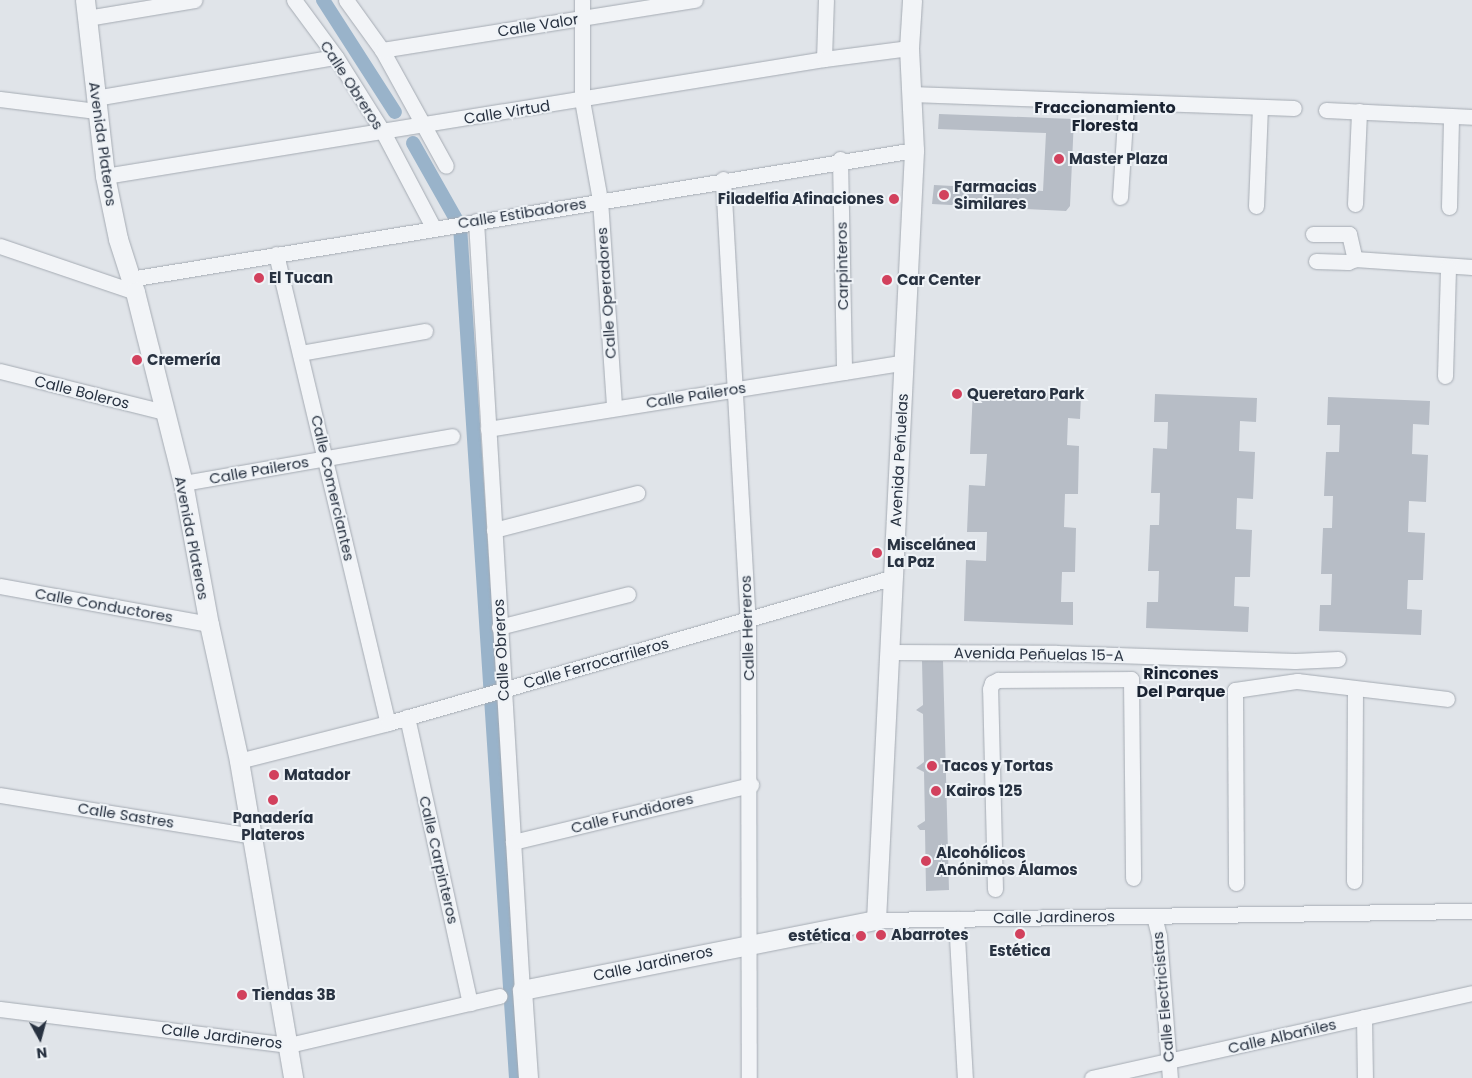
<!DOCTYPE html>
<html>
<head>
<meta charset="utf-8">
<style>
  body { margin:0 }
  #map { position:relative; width:1472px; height:1078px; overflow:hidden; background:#e0e4e9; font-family:Poppins,sans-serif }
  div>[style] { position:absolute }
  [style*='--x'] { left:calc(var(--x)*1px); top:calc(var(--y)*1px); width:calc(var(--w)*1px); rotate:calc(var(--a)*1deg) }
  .canal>* { height:14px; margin:-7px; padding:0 7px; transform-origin:7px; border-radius:7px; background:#99b3ca }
  .building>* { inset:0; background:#b7bdc6 }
  .roads { filter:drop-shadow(0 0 1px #a5abb3) drop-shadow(0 0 1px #a5abb3) }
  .minor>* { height:15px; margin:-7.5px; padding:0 7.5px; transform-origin:7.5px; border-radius:7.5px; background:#f2f4f7 }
  .tertiary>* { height:19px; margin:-9.5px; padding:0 9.5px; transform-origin:9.5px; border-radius:9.5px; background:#f2f4f7 }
  .dots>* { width:14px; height:14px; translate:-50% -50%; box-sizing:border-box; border:2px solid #eff3f7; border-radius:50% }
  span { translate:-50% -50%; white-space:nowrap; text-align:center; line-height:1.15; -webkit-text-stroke:4px #eff3f7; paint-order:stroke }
  .street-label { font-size:15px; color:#283241 }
  .poi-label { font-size:15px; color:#283241; font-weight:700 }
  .left { translate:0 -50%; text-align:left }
  .right { translate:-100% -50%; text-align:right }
  .neighbourhood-label { font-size:16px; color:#1a2332; font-weight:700 }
  .north { position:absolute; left:15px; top:1013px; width:50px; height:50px; -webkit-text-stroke:4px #eff3f7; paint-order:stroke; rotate:173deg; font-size:14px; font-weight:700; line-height:20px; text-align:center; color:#283241 }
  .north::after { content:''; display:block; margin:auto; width:18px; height:22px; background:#283241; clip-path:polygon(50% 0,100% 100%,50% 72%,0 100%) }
</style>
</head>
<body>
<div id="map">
  <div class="canal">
    <i style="--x:323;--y:0;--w:133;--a:57.3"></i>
    <i style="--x:413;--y:143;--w:95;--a:60.5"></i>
    <i style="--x:460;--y:226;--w:854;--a:86.24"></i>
  </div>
  <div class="building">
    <i style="clip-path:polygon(939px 114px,1074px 119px,1070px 206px,1066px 211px,932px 204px,934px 185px,1043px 191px,1046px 133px,938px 129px)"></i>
    <i style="clip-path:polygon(973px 390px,1081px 395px,1080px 419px,1068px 418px,1067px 445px,1079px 446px,1078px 494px,1065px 494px,1064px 527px,1076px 528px,1075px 572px,1062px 572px,1061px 602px,1073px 602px,1073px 625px,964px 621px,966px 560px,986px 561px,987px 532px,967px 532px,969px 485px,985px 486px,987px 454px,970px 454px)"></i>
    <i style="clip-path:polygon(1155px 394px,1257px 398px,1256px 422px,1240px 421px,1239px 451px,1255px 452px,1253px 499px,1237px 498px,1236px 529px,1252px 530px,1250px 577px,1235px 577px,1234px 606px,1249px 607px,1248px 632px,1146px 628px,1147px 602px,1158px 602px,1159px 571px,1148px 571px,1150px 525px,1159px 525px,1160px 493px,1151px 493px,1153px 448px,1167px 449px,1168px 422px,1154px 422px)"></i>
    <i style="clip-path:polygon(1328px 397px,1430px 401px,1429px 425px,1413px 424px,1412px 454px,1428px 455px,1426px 502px,1409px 501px,1408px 532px,1425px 533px,1423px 580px,1408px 580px,1407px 609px,1422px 610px,1421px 635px,1319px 631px,1320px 605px,1331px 605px,1332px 574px,1321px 574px,1323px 528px,1332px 528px,1333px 496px,1324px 496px,1326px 452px,1339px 452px,1340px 425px,1327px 425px)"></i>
    <i style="clip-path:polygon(922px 661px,943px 661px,949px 890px,926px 891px,925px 830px,920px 830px,917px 826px,925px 821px,924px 772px,916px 768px,924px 762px,923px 714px,916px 710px,923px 705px)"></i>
  </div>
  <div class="roads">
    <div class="minor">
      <i style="--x:294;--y:0;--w:71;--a:53.6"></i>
      <i style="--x:336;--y:57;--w:89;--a:57.9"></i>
      <i style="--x:383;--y:132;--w:107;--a:62.2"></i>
      <i style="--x:346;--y:0;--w:62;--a:54.2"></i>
      <i style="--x:382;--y:50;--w:132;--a:61.1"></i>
      <i style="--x:582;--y:0;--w:100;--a:90"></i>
      <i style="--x:582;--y:100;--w:102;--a:79.8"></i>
      <i style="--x:600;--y:200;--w:208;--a:86.1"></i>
      <i style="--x:87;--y:18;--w:109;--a:-9.5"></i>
      <i style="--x:382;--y:50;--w:317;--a:-9.1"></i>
      <i style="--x:824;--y:59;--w:59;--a:-88.1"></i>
      <i style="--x:911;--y:94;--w:383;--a:2.1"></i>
      <i style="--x:95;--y:98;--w:244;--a:-9.7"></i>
      <i style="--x:0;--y:99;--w:97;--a:7.1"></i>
      <i style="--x:1326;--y:110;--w:146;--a:2.7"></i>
      <i style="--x:840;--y:159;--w:213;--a:88.9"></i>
      <i style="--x:105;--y:176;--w:728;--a:-9.24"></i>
      <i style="--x:824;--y:59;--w:86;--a:-7.4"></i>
      <i style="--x:723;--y:179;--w:443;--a:86.8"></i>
      <i style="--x:748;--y:621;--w:457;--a:89.9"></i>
      <i style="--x:1120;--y:197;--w:94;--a:-86.3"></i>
      <i style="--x:1355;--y:204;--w:93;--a:-87.5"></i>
      <i style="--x:1256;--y:206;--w:99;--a:-87.7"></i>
      <i style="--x:1449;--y:207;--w:90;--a:-88.7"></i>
      <i style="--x:476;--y:221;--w:770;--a:86.58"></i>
      <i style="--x:1313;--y:234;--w:36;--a:0"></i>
      <i style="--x:1349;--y:234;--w:26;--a:77"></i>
      <i style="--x:0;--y:246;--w:143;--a:18.8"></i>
      <i style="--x:276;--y:254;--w:482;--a:76.6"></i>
      <i style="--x:1316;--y:261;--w:32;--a:2"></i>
      <i style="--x:1348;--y:262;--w:8;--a:-23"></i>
      <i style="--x:1355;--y:259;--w:117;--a:3.9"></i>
      <i style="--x:130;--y:279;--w:795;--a:-9.34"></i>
      <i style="--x:300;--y:353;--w:127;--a:-10"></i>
      <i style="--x:0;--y:371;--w:169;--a:14"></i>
      <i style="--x:1445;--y:376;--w:109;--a:-88.4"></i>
      <i style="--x:488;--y:429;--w:421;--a:-9.1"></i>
      <i style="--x:183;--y:483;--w:273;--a:-9.9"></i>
      <i style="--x:494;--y:530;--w:148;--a:-14.5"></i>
      <i style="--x:0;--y:586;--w:212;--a:10.3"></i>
      <i style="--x:499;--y:627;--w:133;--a:-14.3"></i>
      <i style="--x:890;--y:652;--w:166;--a:0.3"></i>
      <i style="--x:1056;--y:653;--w:239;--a:1.9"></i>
      <i style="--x:1295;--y:661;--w:43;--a:-2.7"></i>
      <i style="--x:407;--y:717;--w:293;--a:77.6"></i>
      <i style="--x:239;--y:761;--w:154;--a:-14.3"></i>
      <i style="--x:388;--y:723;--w:527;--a:-16.09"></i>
      <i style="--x:0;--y:795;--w:255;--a:9.2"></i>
      <i style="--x:513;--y:842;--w:245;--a:-13.5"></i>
      <i style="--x:1354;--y:881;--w:192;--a:-89.7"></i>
      <i style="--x:1236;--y:883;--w:193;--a:-90.3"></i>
      <i style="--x:1235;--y:690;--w:63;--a:-8.3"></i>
      <i style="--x:1297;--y:681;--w:151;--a:6.8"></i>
      <i style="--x:995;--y:889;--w:200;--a:-91.4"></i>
      <i style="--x:990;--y:689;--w:6;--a:-72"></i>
      <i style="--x:992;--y:683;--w:7;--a:-27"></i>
      <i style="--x:998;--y:680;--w:133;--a:-0.4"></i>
      <i style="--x:1131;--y:679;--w:199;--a:89.4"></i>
      <i style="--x:1154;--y:916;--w:21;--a:76"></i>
      <i style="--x:1159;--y:936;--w:142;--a:85.6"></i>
      <i style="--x:956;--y:919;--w:159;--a:86.8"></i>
      <i style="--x:876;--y:920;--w:596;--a:-0.87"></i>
      <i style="--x:0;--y:1009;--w:291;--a:7.1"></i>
      <i style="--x:289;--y:1045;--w:216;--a:-13.1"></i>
      <i style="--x:1364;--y:1017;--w:61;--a:89.1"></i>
      <i style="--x:1092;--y:1078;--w:389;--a:-12.6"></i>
    </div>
    <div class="tertiary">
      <i style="--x:85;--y:0;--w:177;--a:83.5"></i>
      <i style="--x:105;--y:176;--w:64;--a:78.3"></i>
      <i style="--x:118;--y:239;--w:56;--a:72.2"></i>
      <i style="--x:135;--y:292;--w:197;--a:75.9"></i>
      <i style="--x:183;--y:483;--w:143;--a:79.6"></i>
      <i style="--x:209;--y:624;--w:140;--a:77.6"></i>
      <i style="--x:239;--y:761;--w:322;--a:80.3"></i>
      <i style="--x:528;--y:1078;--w:88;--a:-93.9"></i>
      <i style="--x:522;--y:990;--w:361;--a:-11.2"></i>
      <i style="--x:876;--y:920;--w:771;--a:-87.17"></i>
      <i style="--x:914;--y:150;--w:102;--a:-92.8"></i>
      <i style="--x:909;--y:48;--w:48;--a:-86.4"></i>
    </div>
  </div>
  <div class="dots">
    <i style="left:1059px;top:159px;background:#d2415d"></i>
    <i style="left:944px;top:195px;background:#d2415d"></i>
    <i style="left:894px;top:199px;background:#d2415d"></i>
    <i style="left:259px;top:278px;background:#d2415d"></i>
    <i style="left:887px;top:280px;background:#d2415d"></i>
    <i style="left:137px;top:360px;background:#d2415d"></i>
    <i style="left:957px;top:394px;background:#d2415d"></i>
    <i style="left:877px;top:553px;background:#d2415d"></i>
    <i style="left:932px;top:766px;background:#d2415d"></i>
    <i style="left:274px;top:775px;background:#d2415d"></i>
    <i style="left:936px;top:791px;background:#d2415d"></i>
    <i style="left:273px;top:800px;background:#d2415d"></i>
    <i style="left:926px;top:861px;background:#d2415d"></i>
    <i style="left:1020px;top:934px;background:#d2415d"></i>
    <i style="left:881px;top:935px;background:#d2415d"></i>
    <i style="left:861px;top:936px;background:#d2415d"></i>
    <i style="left:242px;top:995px;background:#d2415d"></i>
  </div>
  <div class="street-label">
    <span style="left:538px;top:25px;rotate:-9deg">Calle Valor</span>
    <span style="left:352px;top:85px;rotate:57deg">Calle Obreros</span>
    <span style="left:507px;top:112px;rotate:-9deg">Calle Virtud</span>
    <span style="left:103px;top:144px;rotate:82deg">Avenida Plateros</span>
    <span style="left:522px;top:213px;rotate:-9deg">Calle Estibadores</span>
    <span style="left:842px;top:266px;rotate:-91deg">Carpinteros</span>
    <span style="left:606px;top:293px;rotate:-94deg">Calle Operadores</span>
    <span style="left:82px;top:392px;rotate:14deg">Calle Boleros</span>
    <span style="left:696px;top:395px;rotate:-9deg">Calle Paileros</span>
    <span style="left:899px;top:460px;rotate:-87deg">Avenida Peñuelas</span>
    <span style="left:259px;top:470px;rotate:-10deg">Calle Paileros</span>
    <span style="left:333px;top:488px;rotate:77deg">Calle Comerciantes</span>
    <span style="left:192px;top:538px;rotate:79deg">Avenida Plateros</span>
    <span style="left:104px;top:605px;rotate:10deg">Calle Conductores</span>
    <span style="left:747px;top:628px;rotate:-92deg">Calle Herreros</span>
    <span style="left:501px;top:650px;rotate:-93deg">Calle Obreros</span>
    <span style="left:1039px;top:654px;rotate:1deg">Avenida Peñuelas 15-A</span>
    <span style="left:596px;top:663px;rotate:-16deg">Calle Ferrocarrileros</span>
    <span style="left:632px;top:813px;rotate:-14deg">Calle Fundidores</span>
    <span style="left:126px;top:815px;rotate:9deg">Calle Sastres</span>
    <span style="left:439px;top:860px;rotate:77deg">Calle Carpinteros</span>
    <span style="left:1054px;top:917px;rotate:-1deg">Calle Jardineros</span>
    <span style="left:653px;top:963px;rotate:-12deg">Calle Jardineros</span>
    <span style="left:1163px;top:997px;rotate:-95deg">Calle Electricistas</span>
    <span style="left:222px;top:1036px;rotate:7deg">Calle Jardineros</span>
    <span style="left:1282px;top:1036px;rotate:-13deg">Calle Albañiles</span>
  </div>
  <div class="poi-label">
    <span class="left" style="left:1069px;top:159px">Master Plaza</span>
    <span class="left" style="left:954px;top:195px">Farmacias<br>Similares</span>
    <span class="right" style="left:884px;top:199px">Filadelfia Afinaciones</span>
    <span class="left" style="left:269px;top:278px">El Tucan</span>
    <span class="left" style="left:897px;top:280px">Car Center</span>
    <span class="left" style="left:147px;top:360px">Cremería</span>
    <span class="left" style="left:967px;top:394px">Queretaro Park</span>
    <span class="left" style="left:887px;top:553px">Miscelánea<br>La Paz</span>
    <span class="left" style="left:942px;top:766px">Tacos y Tortas</span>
    <span class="left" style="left:284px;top:775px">Matador</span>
    <span class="left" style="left:946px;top:791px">Kairos 125</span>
    <span style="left:273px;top:826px">Panadería<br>Plateros</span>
    <span class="left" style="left:936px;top:861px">Alcohólicos<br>Anónimos Álamos</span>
    <span class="left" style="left:891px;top:935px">Abarrotes</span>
    <span class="right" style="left:851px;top:936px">estética</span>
    <span style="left:1020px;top:951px">Estética</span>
    <span class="left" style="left:252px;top:995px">Tiendas 3B</span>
  </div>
  <div class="neighbourhood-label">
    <span style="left:1105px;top:117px">Fraccionamiento<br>Floresta</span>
    <span style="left:1181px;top:683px">Rincones<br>Del Parque</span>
  </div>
  <div class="north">N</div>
</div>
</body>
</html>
